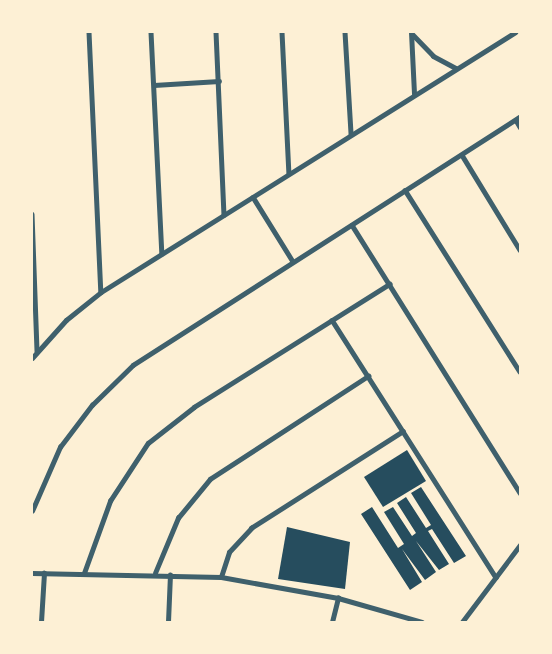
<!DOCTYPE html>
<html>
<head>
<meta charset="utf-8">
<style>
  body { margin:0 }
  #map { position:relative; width:552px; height:654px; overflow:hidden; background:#fdf0d5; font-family:"IBM Plex Sans",sans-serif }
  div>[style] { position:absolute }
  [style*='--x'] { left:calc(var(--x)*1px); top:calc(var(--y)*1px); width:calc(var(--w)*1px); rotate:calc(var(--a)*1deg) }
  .building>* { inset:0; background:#264d5e }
  .minor>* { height:4.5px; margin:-2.25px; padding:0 2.25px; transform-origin:2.25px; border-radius:2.25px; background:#3f606c }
  .tertiary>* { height:5px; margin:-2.5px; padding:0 2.5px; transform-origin:2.5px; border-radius:2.5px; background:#3f606c }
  span { translate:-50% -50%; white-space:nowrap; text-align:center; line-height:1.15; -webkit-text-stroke:7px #fdf0d5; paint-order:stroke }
  .frame { position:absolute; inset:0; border:33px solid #fdf0d5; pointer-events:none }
</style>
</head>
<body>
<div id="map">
  <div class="building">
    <i style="clip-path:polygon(407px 450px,426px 481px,383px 507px,364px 477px)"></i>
    <i style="clip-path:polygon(421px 487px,466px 556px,454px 563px,432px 529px,428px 531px,449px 564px,439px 570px,416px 541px,436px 572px,425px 580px,402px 549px,422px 582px,410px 590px,361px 514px,372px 507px,398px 548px,404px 544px,384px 512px,393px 507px,412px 536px,416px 533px,397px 503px,406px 497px,426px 528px,431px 525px,411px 493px)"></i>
    <i style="clip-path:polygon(287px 527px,350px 542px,345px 589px,278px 579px)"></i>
  </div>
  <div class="minor">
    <i style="--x:89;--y:32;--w:260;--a:87.4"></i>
    <i style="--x:151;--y:32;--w:222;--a:87.2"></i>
    <i style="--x:216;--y:32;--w:183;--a:87.5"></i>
    <i style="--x:282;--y:32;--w:141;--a:87.2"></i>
    <i style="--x:345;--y:32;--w:102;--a:86.6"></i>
    <i style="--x:154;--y:85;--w:65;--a:-3.5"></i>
    <i style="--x:516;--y:120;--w:8;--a:60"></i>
    <i style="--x:462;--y:155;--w:111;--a:58.6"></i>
    <i style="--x:405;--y:190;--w:215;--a:57.7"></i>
    <i style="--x:253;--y:197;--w:74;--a:58.2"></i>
    <i style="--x:32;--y:214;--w:137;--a:87.9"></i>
    <i style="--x:352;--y:225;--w:316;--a:57.9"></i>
    <i style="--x:332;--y:320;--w:305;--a:57.5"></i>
    <i style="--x:32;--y:511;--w:70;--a:-66.4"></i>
    <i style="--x:60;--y:447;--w:53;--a:-52.7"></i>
    <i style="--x:92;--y:405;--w:57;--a:-44.3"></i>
    <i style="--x:133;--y:365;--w:460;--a:-32.7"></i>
    <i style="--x:84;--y:573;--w:77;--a:-70.1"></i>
    <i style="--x:110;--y:501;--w:69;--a:-56.8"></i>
    <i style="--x:148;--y:443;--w:58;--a:-38"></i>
    <i style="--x:194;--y:407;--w:231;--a:-32.2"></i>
    <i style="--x:155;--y:573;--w:60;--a:-67.3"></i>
    <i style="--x:178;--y:518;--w:50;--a:-50.6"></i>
    <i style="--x:210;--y:479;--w:189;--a:-33.1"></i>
    <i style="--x:221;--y:577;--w:26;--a:-72"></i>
    <i style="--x:229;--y:552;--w:33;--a:-47"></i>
    <i style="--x:251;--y:528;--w:180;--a:-32.5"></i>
    <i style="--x:41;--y:622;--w:49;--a:-86.5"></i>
    <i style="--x:168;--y:622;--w:47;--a:-87.6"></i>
    <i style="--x:332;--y:622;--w:25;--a:-76"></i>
    <i style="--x:462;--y:622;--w:96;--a:-53"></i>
  </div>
  <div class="tertiary">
    <i style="--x:411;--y:32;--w:62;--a:87.2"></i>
    <i style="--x:412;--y:34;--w:30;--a:46"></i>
    <i style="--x:433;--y:56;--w:26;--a:28"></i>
    <i style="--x:32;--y:358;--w:51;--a:-48.2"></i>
    <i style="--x:66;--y:320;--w:45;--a:-38.7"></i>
    <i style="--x:101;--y:292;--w:489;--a:-32.1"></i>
    <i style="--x:32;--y:573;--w:189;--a:1.2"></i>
    <i style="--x:221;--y:577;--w:119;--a:10.2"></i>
    <i style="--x:338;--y:598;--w:87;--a:15.9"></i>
  </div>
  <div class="frame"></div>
</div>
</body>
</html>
